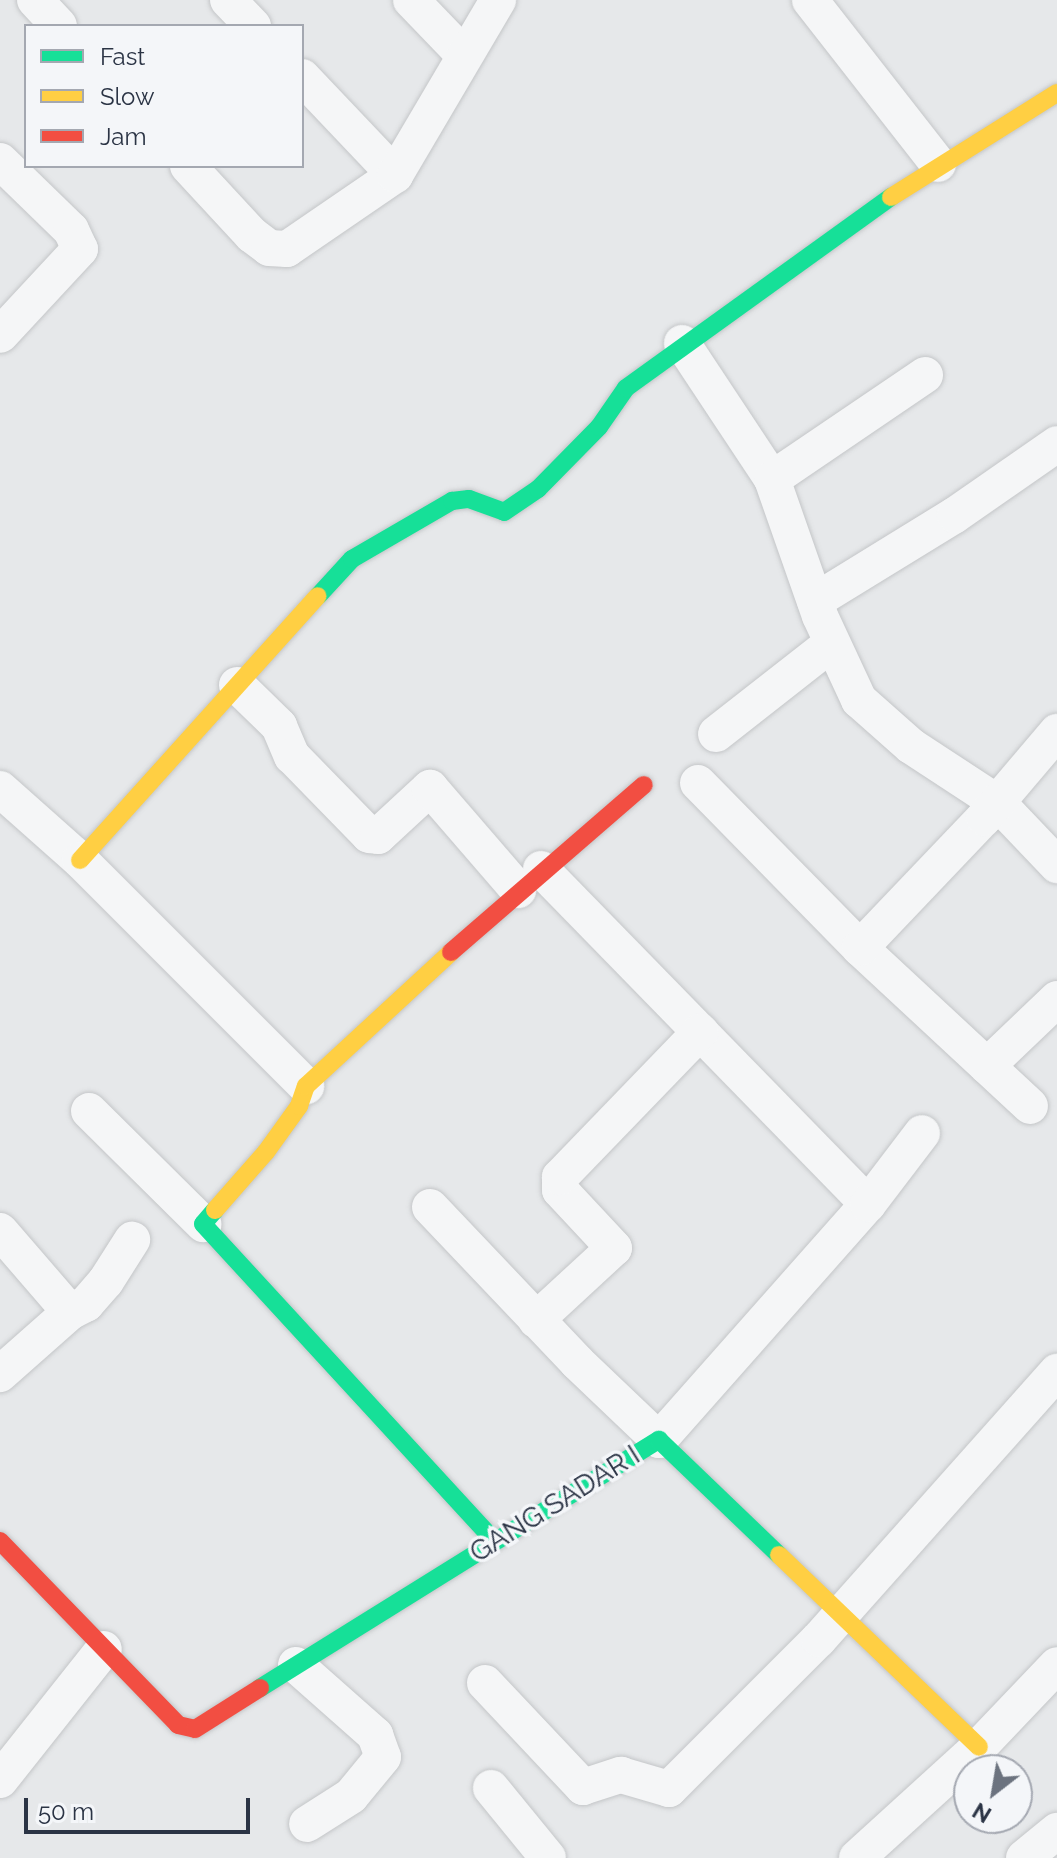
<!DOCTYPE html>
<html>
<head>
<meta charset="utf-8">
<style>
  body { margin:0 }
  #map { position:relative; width:1057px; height:1858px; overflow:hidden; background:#e6e8ea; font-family:Raleway,sans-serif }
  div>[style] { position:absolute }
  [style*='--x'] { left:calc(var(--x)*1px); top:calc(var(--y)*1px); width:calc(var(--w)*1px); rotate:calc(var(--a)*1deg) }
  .roads { filter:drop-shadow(0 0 2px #c4c6c8) drop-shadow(0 0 2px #c4c6c8) }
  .street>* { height:36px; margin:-18px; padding:0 18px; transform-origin:18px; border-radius:18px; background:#f5f6f7 }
  .fast>* { height:18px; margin:-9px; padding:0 9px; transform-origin:9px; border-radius:9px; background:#16e098 }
  .slow>* { height:18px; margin:-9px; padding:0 9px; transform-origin:9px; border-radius:9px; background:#ffcf43 }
  .jam>* { height:18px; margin:-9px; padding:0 9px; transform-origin:9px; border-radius:9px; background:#f24e42 }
  span { translate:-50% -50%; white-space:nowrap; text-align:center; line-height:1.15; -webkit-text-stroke:7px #f4f6f9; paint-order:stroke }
  .street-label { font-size:28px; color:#2b3445 }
  .legend { position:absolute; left:24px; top:24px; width:280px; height:144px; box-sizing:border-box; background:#f4f6f9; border:2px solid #a4a8b1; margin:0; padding:10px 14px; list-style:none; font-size:24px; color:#2b3445 }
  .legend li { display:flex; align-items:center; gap:16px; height:40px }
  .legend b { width:40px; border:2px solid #a4a8b1 }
  .north { position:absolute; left:953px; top:1754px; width:80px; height:80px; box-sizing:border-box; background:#f4f6f9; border:2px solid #a4a8b1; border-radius:50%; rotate:211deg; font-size:22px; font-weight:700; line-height:32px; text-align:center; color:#2b3445 }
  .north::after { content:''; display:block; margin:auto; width:28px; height:36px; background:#6c737f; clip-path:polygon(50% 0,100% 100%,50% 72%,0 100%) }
  .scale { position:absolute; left:24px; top:1798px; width:226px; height:36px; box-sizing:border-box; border:4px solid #2b3445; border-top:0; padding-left:10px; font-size:24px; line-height:28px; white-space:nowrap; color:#2b3445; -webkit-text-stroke:6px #f4f6f9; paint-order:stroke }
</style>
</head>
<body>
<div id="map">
  <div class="roads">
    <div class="street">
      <i style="--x:35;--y:0;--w:35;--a:47"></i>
      <i style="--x:228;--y:0;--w:36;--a:46"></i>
      <i style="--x:411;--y:0;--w:76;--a:46.1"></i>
      <i style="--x:810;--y:0;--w:208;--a:52"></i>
      <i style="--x:302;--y:77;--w:135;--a:46.5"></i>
      <i style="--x:0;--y:161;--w:99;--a:44.2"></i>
      <i style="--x:71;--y:230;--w:21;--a:65"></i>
      <i style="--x:80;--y:249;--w:117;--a:132.9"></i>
      <i style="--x:188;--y:166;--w:94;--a:47.2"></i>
      <i style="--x:252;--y:235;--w:21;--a:37"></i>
      <i style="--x:269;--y:248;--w:18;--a:3"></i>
      <i style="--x:287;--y:249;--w:131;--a:-34.4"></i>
      <i style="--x:395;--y:175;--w:203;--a:-59.5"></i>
      <i style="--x:682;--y:343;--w:163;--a:56.5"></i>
      <i style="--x:772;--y:479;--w:145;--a:70.7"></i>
      <i style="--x:820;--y:616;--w:93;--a:65.1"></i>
      <i style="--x:859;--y:700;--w:69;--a:41.5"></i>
      <i style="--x:911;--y:746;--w:104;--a:33.2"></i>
      <i style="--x:998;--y:803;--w:86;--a:46.4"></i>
      <i style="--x:772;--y:479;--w:185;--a:-34.2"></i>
      <i style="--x:815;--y:601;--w:164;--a:-31.6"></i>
      <i style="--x:955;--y:515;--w:124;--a:-34.8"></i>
      <i style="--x:237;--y:685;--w:59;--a:44.3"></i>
      <i style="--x:279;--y:726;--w:33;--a:67"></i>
      <i style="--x:292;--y:756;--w:110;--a:45.7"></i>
      <i style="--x:369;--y:835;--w:9;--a:6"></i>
      <i style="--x:378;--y:836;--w:71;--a:-42.7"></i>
      <i style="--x:430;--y:788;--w:135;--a:49.2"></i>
      <i style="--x:716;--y:734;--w:147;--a:-38.1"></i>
      <i style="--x:698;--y:783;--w:231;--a:45.5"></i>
      <i style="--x:860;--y:948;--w:232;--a:42.9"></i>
      <i style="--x:0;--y:789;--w:107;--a:41.6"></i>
      <i style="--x:80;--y:860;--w:320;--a:45"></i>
      <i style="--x:541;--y:869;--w:468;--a:45.7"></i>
      <i style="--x:860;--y:948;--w:180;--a:-46.4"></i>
      <i style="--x:984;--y:818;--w:113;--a:-49.7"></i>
      <i style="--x:987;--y:1066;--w:97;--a:-43.7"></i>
      <i style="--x:89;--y:1111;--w:161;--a:44.7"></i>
      <i style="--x:430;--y:1207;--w:214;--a:46.5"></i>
      <i style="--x:577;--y:1362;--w:113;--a:43.6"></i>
      <i style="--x:659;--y:1440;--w:315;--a:-48.5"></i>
      <i style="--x:868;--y:1204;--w:89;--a:-52.7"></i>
      <i style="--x:0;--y:1231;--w:107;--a:49.2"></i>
      <i style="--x:70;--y:1312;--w:94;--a:138.5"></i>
      <i style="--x:70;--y:1312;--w:18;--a:-27"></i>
      <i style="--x:86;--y:1304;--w:30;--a:-49"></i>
      <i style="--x:106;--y:1281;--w:49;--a:-57.6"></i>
      <i style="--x:536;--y:1320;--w:106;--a:-42.7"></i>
      <i style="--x:614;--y:1248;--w:79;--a:-133"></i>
      <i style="--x:560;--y:1190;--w:13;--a:-90"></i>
      <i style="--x:560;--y:1177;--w:202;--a:-46"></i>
      <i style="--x:296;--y:1665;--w:106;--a:41.5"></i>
      <i style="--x:375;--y:1735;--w:23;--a:70"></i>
      <i style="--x:383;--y:1757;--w:50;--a:129.4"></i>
      <i style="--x:351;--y:1796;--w:52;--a:147.5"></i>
      <i style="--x:485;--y:1683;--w:143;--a:46.7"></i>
      <i style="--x:583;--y:1787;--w:40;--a:-18"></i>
      <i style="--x:621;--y:1775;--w:50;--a:16.3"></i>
      <i style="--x:669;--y:1789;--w:212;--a:-45"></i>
      <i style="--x:819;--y:1639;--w:358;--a:-48.3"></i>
      <i style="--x:0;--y:1780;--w:167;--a:-51.6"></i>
      <i style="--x:491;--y:1788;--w:90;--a:50.8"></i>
      <i style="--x:857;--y:1858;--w:165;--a:-42.3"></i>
      <i style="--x:979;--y:1747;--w:113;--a:-46.4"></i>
      <i style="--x:1024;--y:1858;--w:43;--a:-39.3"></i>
    </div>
    <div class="fast">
      <i style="--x:318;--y:596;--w:50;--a:-47.4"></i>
      <i style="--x:352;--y:559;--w:116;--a:-30.1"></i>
      <i style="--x:452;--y:501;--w:17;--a:-7"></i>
      <i style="--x:469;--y:499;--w:37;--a:20"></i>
      <i style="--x:504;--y:512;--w:41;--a:-34.1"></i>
      <i style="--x:538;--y:489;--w:87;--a:-45.5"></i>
      <i style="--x:599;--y:427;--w:47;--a:-55.3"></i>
      <i style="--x:626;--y:388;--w:327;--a:-35.8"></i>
      <i style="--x:215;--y:1210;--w:18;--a:131"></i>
      <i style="--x:203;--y:1224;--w:430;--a:47.4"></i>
      <i style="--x:260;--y:1688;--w:470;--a:-31.9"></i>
      <i style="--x:659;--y:1440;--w:166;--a:43.8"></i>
    </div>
    <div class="slow">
      <i style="--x:891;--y:197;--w:196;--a:-32.1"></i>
      <i style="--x:80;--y:860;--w:355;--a:-48"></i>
      <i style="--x:215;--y:1210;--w:77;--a:-48.7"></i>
      <i style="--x:266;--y:1152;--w:57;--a:-54.3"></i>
      <i style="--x:299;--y:1106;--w:21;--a:-71"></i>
      <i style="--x:306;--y:1086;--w:197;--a:-42.7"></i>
      <i style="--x:779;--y:1555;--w:277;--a:43.8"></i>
    </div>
    <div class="jam">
      <i style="--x:451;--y:952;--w:255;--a:-40.9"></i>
      <i style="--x:0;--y:1541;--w:256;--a:45.9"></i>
      <i style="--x:178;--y:1725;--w:17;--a:13"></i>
      <i style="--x:195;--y:1729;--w:77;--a:-32.2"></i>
    </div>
  </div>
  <div class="street-label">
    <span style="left:555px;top:1504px;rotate:-32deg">GANG SADAR I</span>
  </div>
  <ul class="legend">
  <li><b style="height:10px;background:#16e098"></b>Fast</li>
  <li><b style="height:10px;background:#ffcf43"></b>Slow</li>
  <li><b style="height:10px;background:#f24e42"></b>Jam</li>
  </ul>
  <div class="north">N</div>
  <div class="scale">50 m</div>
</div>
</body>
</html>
